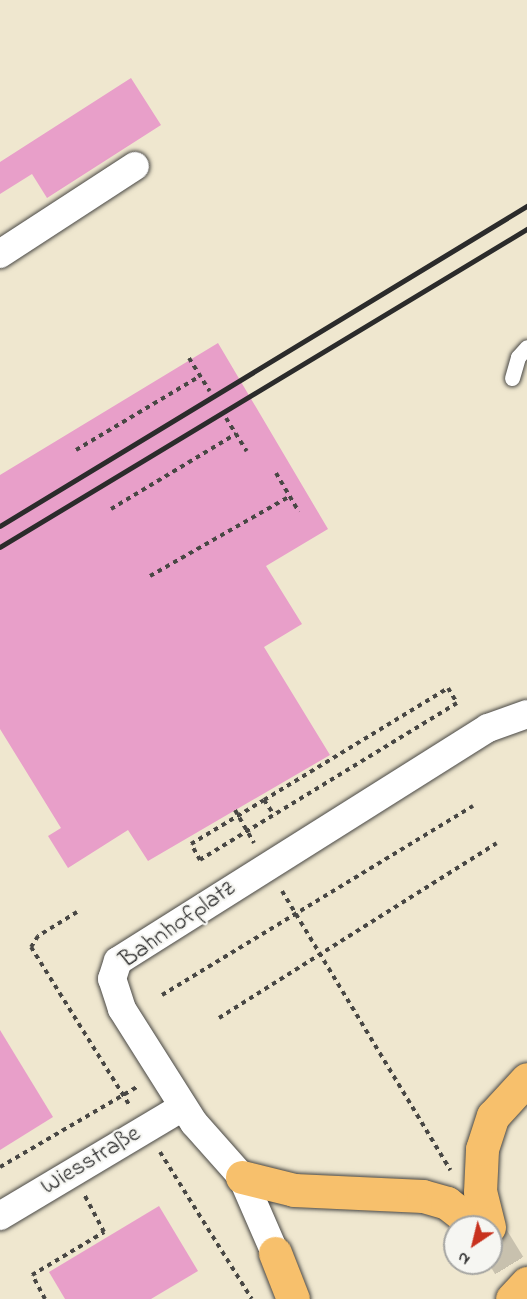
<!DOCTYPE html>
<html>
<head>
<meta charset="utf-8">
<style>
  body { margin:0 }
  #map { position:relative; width:527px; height:1299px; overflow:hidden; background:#efe7cf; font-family:"Indie Flower",sans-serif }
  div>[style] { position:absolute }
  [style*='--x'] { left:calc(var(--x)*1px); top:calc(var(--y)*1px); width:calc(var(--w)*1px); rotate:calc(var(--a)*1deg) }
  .building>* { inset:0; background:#e89fc9 }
  .primary-tunnel>* { height:33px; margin-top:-16.5px; transform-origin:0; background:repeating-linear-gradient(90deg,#c8c1ae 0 33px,transparent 0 49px) }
  .path>* { height:4px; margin-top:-2px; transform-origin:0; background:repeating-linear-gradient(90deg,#484744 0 4.5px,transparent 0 9px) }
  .roads { filter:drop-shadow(0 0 2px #484744) drop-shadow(0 0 2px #484744) }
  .service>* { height:15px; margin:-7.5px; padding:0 7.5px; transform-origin:7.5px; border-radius:7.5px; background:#fff }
  .minor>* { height:28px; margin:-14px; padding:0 14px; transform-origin:14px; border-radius:14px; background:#fff }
  .primary>* { height:33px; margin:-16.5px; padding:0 16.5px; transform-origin:16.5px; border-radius:16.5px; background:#f7c06c }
  .rail>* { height:4.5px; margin:-2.25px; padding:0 2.25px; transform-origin:2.25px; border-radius:2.25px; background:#2b2b2b }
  span { translate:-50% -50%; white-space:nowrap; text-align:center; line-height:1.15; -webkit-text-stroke:4.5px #f6f6f2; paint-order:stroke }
  .street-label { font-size:24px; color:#2b2b2b }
  .north { position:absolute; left:443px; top:1215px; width:60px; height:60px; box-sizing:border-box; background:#f6f6f2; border:2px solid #a5a5a2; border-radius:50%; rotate:215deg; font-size:16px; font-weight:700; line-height:24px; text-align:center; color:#2b2b2b }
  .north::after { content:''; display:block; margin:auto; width:21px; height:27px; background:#c8321e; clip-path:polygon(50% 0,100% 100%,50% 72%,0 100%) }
</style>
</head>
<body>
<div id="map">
  <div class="building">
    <i style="clip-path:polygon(131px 78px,161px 125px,47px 198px,32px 174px,0 194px,0 162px)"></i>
    <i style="clip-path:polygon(218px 343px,328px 529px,266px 566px,302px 624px,264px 647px,330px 755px,148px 861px,128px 830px,68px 868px,48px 836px,61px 828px,0 729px,0 475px)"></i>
    <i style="clip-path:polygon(0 1030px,53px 1117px,0 1150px)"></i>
    <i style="clip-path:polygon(159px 1206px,198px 1271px,151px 1299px,65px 1299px,49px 1272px)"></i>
  </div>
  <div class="primary-tunnel">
    <i style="--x:492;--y:1237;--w:67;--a:58.4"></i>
  </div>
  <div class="path">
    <i style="--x:189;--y:358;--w:39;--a:58"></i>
    <i style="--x:226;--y:418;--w:39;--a:58"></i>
    <i style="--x:76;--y:450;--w:144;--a:-30.8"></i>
    <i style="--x:276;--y:473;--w:45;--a:59.5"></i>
    <i style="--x:111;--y:509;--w:146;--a:-31"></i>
    <i style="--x:150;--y:576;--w:161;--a:-29.7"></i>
    <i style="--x:264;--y:800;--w:215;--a:-31.3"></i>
    <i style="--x:448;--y:688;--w:17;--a:59"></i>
    <i style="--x:457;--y:703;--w:301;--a:148.6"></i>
    <i style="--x:200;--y:860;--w:18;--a:-119"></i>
    <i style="--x:191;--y:844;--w:85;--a:-31.1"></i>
    <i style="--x:264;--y:800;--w:18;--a:56"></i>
    <i style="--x:235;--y:810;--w:38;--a:60"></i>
    <i style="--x:282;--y:891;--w:326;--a:58.9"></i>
    <i style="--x:77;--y:912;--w:46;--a:148.4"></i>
    <i style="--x:38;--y:936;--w:13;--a:122"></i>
    <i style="--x:31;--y:947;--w:187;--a:58.1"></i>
    <i style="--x:162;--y:995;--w:364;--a:-31.3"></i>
    <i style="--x:219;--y:1018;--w:328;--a:-32.2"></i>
    <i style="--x:160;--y:1152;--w:173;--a:58"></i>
    <i style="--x:0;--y:1167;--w:159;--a:-30.3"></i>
    <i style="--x:45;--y:1299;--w:27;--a:-118"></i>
    <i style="--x:32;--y:1275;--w:84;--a:-30.8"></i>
    <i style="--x:104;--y:1232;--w:41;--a:-117.8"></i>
  </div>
  <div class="roads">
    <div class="service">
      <i style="--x:512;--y:378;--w:22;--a:-74"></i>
      <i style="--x:518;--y:357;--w:13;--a:-48"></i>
    </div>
    <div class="minor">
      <i style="--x:0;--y:254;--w:161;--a:-33.1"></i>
      <i style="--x:0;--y:1216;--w:213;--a:-30.8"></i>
      <i style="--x:275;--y:1253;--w:83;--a:-113.5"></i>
      <i style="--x:242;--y:1177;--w:72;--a:-131.6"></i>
      <i style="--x:194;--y:1123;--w:135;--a:-122.3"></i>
      <i style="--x:122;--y:1009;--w:32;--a:-108"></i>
      <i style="--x:112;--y:979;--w:19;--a:-72"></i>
      <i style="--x:118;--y:961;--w:437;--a:-32.2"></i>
      <i style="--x:488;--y:728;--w:41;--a:-19.7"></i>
    </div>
    <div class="primary">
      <i style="--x:242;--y:1177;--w:54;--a:14"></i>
      <i style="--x:294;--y:1190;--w:129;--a:2.7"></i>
      <i style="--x:423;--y:1196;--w:25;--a:16"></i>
      <i style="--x:447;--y:1203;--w:39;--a:38"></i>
      <i style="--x:489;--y:1227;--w:36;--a:-104"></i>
      <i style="--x:480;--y:1192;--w:43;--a:-87.3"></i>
      <i style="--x:482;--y:1149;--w:35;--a:-72"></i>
      <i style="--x:493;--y:1116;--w:50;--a:-47.4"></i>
      <i style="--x:275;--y:1253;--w:49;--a:68.6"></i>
      <i style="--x:512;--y:1299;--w:22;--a:-47"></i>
    </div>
  </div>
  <div class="rail">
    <i style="--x:0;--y:526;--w:617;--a:-31.27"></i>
    <i style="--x:0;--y:547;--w:616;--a:-31.11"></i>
  </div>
  <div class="street-label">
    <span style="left:178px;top:925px;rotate:-35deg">Bahnhofplatz</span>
    <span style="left:91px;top:1161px;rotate:-31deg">Wiesstraße</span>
  </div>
  <div class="north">N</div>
</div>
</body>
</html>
